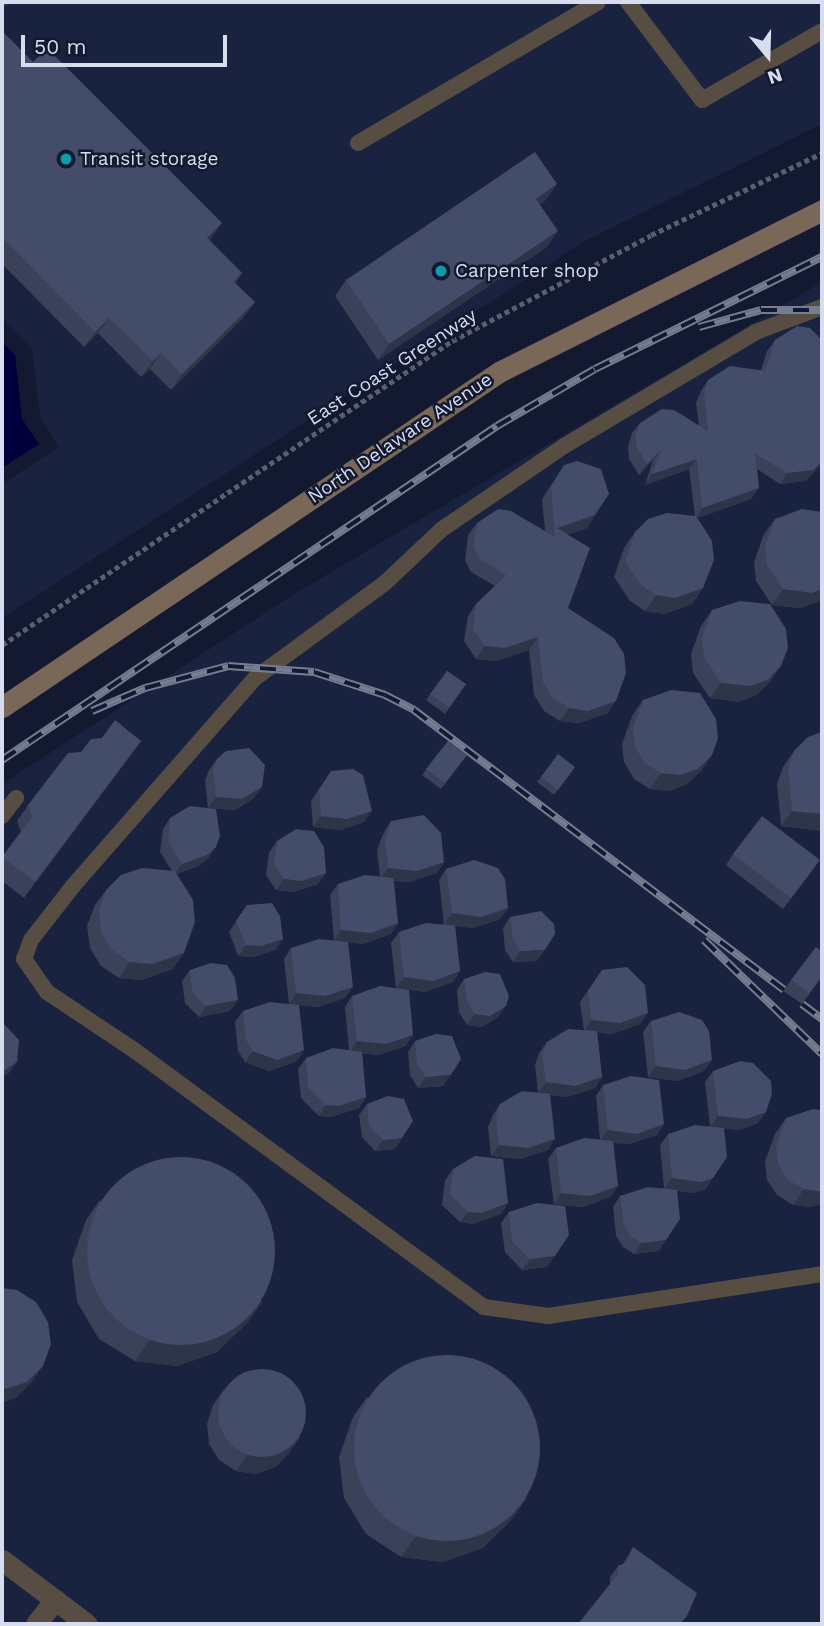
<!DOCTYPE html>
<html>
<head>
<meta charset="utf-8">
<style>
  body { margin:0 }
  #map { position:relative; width:824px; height:1626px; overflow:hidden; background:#121931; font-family:"Work Sans",sans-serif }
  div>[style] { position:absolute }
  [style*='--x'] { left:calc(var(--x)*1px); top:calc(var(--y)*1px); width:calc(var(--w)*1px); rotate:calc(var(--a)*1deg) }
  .built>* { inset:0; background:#19223f }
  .water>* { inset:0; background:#01003d }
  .path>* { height:4.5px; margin-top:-2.25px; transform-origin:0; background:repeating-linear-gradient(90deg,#585f74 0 5px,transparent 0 8.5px) }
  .lane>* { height:16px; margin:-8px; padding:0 8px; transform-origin:8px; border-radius:8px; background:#574d42 }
  .street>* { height:21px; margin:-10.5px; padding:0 10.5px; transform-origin:10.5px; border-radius:10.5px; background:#574d42 }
  .secondary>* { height:21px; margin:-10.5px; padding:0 10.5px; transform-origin:10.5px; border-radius:10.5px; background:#796858 }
  .rail>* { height:8px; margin-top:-4px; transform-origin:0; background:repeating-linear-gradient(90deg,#121931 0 16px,#767d91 0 32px); box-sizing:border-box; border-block:2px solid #767d91 }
  .wall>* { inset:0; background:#3a4159 }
  .shaded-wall>* { inset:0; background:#2f3549 }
  .building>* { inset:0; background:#434c68 }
  .round { border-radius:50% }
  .dots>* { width:19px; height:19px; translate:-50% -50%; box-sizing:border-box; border:4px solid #121931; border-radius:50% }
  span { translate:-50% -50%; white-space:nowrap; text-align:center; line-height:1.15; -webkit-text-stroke:5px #121931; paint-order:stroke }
  .poi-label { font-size:19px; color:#d7ddee }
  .left { translate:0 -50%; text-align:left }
  .street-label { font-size:19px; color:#d7ddee }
  .frame { position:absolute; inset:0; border:4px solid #d7ddee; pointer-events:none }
  .north { position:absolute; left:733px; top:21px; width:70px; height:70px; -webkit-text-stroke:5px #121931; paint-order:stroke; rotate:161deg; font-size:19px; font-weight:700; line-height:28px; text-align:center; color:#d7ddee }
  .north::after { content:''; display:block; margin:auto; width:24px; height:32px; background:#d7ddee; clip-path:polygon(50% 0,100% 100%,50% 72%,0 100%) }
  .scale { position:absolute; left:21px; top:35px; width:206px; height:32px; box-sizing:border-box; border:4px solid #d7ddee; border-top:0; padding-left:9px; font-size:21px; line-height:24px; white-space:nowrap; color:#d7ddee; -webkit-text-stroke:5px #121931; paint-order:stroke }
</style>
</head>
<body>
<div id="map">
  <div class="built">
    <i style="clip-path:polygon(2px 2px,822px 2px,822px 124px,585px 241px,2px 618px,2px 484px,59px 447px,40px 416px,32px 349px,2px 319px)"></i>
    <i style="clip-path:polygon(822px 282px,822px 1624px,2px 1624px,2px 784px,294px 594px)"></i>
  </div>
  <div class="water">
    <i style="clip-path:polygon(2px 342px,15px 355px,22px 419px,39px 444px,2px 468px)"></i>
  </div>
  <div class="path">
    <i style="--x:2;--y:645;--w:543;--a:-34.04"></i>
    <i style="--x:452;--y:341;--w:225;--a:-28"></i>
    <i style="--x:651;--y:235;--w:190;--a:-25.6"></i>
  </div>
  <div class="lane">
    <i style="--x:628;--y:2;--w:123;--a:52.9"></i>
    <i style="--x:702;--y:100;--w:138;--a:-29.9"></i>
    <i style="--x:358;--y:143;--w:278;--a:-30.4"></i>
    <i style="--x:822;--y:307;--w:71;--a:159.3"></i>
    <i style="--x:756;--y:332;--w:223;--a:149.3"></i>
    <i style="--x:564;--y:446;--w:149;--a:145.7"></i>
    <i style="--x:441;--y:530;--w:77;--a:136.6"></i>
    <i style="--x:385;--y:583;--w:161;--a:143.8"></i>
    <i style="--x:255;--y:678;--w:276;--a:131.2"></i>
    <i style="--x:73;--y:886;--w:68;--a:127.9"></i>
    <i style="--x:31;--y:940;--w:20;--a:110"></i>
    <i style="--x:24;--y:959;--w:40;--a:55.1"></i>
    <i style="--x:47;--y:992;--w:105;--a:33.7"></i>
    <i style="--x:134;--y:1050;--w:434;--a:36.3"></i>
    <i style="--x:484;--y:1307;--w:65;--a:8"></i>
    <i style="--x:548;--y:1316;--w:277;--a:-8.7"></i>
    <i style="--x:2;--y:816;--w:23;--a:-52"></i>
  </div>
  <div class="street">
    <i style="--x:2;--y:1560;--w:106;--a:37"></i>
    <i style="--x:36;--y:1624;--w:31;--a:-52"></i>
  </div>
  <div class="secondary">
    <i style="--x:2;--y:707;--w:599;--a:-33.98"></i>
    <i style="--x:499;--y:372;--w:361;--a:-26.6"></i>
  </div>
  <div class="rail">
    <i style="--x:699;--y:327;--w:64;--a:-15.3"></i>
    <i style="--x:761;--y:310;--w:61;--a:0"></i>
    <i style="--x:92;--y:711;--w:58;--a:-23.5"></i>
    <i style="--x:145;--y:688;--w:86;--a:-14.8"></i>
    <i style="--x:228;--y:666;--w:86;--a:4"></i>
    <i style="--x:314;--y:672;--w:75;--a:17.9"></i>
    <i style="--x:385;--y:695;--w:33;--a:27"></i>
    <i style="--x:414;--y:710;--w:464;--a:37.1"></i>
    <i style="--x:2;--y:760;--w:597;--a:-34.01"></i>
    <i style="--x:497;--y:426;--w:113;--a:-30.2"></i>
    <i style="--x:595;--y:369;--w:253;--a:-26.3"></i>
    <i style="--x:704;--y:940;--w:164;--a:44"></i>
    <i style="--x:802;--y:1004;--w:25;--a:37"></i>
  </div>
  <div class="wall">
    <i style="clip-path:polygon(2px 31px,242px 273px,235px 283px,255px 302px,243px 318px,171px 390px,150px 369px,141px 377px,98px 333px,84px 347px,2px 264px)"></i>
    <i style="clip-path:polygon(546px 200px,540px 204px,547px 247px,378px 360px,335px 296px,346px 280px)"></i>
    <i style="clip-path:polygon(775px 340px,822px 340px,822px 464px,805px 481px,780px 484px,757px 469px,759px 488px,751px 499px,697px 518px,703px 588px,692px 604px,664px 614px,645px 611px,630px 601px,614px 577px,624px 548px,635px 532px,695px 516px,689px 469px,645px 485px,653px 460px,639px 475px,629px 459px,628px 446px,632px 433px,640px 423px,699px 425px,696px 403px,701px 391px,708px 380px,761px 370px,767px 351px)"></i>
    <i style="clip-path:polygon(564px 465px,595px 515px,587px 528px,567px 535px,568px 608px,608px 713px,579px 723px,560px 721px,544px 711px,534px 695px,529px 650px,496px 661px,476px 659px,464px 641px,468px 616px,476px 604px,495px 586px,471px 572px,465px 561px,468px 535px,477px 523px,545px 531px,542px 499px)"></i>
    <i style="clip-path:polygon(822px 512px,822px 598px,818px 602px,800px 608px,772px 605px,756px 581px,754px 562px,764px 534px,775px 519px)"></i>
    <i style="clip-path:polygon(712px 610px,770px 682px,756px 695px,739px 702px,710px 698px,693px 673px,691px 654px,701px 626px)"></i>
    <i style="clip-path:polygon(447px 671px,466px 684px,445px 714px,426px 700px)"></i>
    <i style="clip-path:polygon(643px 700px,712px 755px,701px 771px,687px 784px,669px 791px,650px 789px,634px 779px,624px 762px,622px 744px,632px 716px)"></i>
    <i style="clip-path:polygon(822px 732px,822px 831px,781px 826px,777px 784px,783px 767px,794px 751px)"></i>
    <i style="clip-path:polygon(102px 738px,141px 741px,24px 898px,2px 881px,2px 857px,21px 832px,17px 821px,28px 805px,81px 752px)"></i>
    <i style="clip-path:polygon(448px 741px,467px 755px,441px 789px,422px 775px)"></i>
    <i style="clip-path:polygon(217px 759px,254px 798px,235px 810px,208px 808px,205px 781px,209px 770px)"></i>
    <i style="clip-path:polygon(575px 767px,554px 795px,537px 782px,541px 777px)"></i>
    <i style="clip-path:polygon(331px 771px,364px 822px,340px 830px,313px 827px,311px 801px)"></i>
    <i style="clip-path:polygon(170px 818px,216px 847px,208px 858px,199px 866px,177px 874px,173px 969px,141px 980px,119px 978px,101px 966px,90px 948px,87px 926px,95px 905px,106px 890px,172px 871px,160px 852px,163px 829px)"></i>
    <i style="clip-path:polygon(391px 821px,444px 862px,437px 873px,409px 882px,394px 881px,398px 923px,391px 934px,363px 944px,348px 942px,345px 998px,317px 1007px,299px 1005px,297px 1061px,269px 1071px,245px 1062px,238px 1051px,235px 1022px,243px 1011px,289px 1004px,284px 959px,291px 948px,334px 940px,330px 895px,338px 884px,380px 877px,377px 850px,384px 832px)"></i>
    <i style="clip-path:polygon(277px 841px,326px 873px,318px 884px,294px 892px,276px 890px,266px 875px,269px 852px)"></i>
    <i style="clip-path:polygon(733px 854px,812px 871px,783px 909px,726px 865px)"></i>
    <i style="clip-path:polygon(446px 869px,508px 908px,500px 919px,473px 928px,455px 926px,460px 971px,453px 982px,425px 992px,396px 988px,391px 943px,399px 932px,444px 924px,439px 880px)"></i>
    <i style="clip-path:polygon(247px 905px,283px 939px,275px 950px,254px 957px,238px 956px,229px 932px)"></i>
    <i style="clip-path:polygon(510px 917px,537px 961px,513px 962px,505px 950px,503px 928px)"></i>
    <i style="clip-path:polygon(816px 947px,821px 951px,822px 950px,822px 977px,802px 1004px,783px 991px)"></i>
    <i style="clip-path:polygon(190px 970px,230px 1011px,199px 1017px,185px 1003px,182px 981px)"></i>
    <i style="clip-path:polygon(602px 970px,640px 1024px,612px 1034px,597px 1032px,602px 1077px,595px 1088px,567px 1097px,550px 1095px,548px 1150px,520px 1159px,491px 1156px,488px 1127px,493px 1115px,500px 1104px,538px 1092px,535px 1065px,539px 1053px,547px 1042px,584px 1030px,580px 1002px)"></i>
    <i style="clip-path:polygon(464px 979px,498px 1017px,482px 1027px,467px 1025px,459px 1012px,457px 990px)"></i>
    <i style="clip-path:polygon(352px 996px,406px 1046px,378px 1055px,362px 1053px,366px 1097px,359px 1108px,331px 1117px,319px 1116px,301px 1098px,298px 1069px,306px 1058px,349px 1050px,345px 1007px)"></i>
    <i style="clip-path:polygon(651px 1021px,704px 1071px,677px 1081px,648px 1077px,643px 1032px)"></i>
    <i style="clip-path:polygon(415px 1041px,443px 1086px,418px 1088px,410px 1075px,408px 1052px)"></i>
    <i style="clip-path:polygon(713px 1071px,766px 1112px,758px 1123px,739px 1130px,724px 1128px,706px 1189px,693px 1193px,677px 1191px,659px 1251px,634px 1254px,623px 1247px,616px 1236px,613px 1207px,620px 1196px,664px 1188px,660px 1145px,668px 1134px,710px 1126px,705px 1082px)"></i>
    <i style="clip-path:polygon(603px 1085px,657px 1135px,629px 1144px,613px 1143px,618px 1186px,610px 1197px,583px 1207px,554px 1204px,548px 1159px,556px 1148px,600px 1140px,596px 1096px)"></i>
    <i style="clip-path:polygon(367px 1104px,402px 1138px,395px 1149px,375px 1151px,362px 1137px,359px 1115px)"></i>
    <i style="clip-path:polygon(786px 1118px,811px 1207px,793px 1205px,777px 1195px,767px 1180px,765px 1161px,775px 1134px)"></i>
    <i style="clip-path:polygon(453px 1169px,508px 1203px,501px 1214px,473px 1224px,460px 1222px,442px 1205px,445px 1180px)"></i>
    <i style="clip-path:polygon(100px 1200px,262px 1302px,248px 1322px,217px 1352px,177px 1366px,135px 1361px,99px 1339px,77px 1302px,72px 1260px,86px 1220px)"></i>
    <i style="clip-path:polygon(509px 1212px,547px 1267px,522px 1270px,505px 1252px,501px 1223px)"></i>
    <i style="clip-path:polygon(224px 1389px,300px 1437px,289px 1453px,275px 1467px,256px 1474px,236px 1471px,219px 1460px,209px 1444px,207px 1424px,213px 1405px)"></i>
    <i style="clip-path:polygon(367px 1397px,513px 1518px,483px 1548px,443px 1562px,401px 1557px,366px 1534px,344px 1498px,339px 1457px,353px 1417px)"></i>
    <i style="clip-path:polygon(633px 1547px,681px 1624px,610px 1584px,610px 1577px,618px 1566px,623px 1564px)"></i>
  </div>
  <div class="shaded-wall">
    <i style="clip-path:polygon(2px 2px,13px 2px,2px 8px)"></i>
    <i style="clip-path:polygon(557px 184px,546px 200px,525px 214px,536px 199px)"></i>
    <i style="clip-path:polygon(222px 223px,211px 239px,196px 254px,207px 238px)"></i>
    <i style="clip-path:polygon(558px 231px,547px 247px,378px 360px,389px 344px)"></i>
    <i style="clip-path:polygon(255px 302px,243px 318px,171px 390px,182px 374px)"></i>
    <i style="clip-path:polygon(109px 318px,98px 333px,84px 347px,95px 332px)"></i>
    <i style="clip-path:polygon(161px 353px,150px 369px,141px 377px,153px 361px)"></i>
    <i style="clip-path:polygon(661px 450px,653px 460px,639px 475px,647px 464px)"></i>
    <i style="clip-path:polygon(697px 459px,689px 469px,645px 485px,652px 474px)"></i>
    <i style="clip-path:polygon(822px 461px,822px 464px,805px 481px,780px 484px,787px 473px)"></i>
    <i style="clip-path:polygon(759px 488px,751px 499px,695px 519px,702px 508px)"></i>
    <i style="clip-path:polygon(595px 515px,587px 528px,554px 539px,557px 528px)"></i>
    <i style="clip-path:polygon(703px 588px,692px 604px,664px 614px,645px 611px,656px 595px)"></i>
    <i style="clip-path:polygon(783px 589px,822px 589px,822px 598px,818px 602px,800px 608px,772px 605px)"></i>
    <i style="clip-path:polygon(538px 637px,529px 650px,496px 661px,476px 659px,485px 646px)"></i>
    <i style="clip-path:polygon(781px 666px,770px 682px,756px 695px,739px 702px,710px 698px,721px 683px)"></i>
    <i style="clip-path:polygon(616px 701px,608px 713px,579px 723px,560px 721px,569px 708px)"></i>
    <i style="clip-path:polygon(141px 741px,130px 756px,24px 898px,35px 882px)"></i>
    <i style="clip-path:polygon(712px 755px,701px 771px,687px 784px,669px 791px,650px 789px,661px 773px)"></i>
    <i style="clip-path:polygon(262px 787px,254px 798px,235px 810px,208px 808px,216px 797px)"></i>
    <i style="clip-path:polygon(372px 811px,364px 822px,340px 830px,313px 827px,321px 816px)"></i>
    <i style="clip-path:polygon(792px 811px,822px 814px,822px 831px,781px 826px)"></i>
    <i style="clip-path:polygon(216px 847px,208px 858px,199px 866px,174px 875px,182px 864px)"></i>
    <i style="clip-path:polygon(444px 862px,437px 873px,409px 882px,380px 879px,388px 868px)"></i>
    <i style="clip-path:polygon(326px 873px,318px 884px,294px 892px,276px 890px,284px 879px)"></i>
    <i style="clip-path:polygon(508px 908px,500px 919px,473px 928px,444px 924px,452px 913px)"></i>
    <i style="clip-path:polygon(398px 923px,391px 934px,363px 944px,334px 941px,341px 930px)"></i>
    <i style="clip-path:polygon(283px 939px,275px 950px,254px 957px,238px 956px,246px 945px)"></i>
    <i style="clip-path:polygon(545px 950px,537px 961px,513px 962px,520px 951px)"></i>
    <i style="clip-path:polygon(184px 953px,173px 969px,141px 980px,119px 978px,130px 962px)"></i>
    <i style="clip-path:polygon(460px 971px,453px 982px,425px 992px,396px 988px,404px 977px)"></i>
    <i style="clip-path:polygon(353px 987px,345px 998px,317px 1007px,289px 1004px,296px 993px)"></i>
    <i style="clip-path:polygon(238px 1000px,230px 1011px,199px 1017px,206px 1006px)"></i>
    <i style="clip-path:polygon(506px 1006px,498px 1017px,482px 1027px,467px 1025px,475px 1014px)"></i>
    <i style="clip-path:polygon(648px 1013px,640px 1024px,612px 1034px,584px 1031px,591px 1020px)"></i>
    <i style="clip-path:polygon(413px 1035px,406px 1046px,378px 1055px,350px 1052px,357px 1041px)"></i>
    <i style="clip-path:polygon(304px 1050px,297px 1061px,269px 1071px,245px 1062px,253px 1051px)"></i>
    <i style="clip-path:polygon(712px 1060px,704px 1071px,677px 1081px,648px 1077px,656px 1066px)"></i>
    <i style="clip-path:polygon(17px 1062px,9px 1073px,2px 1078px,2px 1072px)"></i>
    <i style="clip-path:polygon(451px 1075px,443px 1086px,418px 1088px,426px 1077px)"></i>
    <i style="clip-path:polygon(602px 1077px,595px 1088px,567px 1097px,538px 1093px,546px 1082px)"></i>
    <i style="clip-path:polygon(366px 1097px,359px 1108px,331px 1117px,319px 1116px,326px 1105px)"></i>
    <i style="clip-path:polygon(766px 1112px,758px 1123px,739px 1130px,710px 1127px,718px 1116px)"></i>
    <i style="clip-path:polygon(664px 1124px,657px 1135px,629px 1144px,600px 1141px,608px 1130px)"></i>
    <i style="clip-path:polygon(402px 1138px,395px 1149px,375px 1151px,383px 1140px)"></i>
    <i style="clip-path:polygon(555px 1139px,548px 1150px,520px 1159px,491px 1156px,499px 1145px)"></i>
    <i style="clip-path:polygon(672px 1178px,713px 1178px,706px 1189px,693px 1193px,664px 1189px)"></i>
    <i style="clip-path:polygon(618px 1186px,610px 1197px,583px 1207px,554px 1204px,561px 1193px)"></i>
    <i style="clip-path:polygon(804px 1189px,822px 1192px,822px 1204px,811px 1207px,793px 1205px)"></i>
    <i style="clip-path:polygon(508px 1203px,501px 1214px,473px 1224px,460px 1222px,468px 1212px)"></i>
    <i style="clip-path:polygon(666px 1240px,659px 1251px,634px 1254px,641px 1243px)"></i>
    <i style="clip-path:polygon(555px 1256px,547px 1267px,522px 1270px,530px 1259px)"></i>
    <i style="clip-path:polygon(262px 1302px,248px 1322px,217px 1352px,177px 1366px,135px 1361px,149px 1341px)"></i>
    <i style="clip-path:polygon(43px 1366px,32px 1382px,16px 1398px,2px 1403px,2px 1389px)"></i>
    <i style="clip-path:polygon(300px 1437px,289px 1453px,275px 1467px,256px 1474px,236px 1471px,247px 1455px)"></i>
    <i style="clip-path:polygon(527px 1498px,513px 1518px,483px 1548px,443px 1562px,401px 1557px,415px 1537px)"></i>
  </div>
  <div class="building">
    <i style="clip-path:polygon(2px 31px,33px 62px,47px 48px,222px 223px,207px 238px,242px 273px,233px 281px,255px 302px,182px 374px,161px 353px,153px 361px,109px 318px,95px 332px,2px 237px)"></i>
    <i style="clip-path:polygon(535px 152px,557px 184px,536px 199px,558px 231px,389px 344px,346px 280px)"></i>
    <i style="clip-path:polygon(797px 326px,810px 328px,822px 340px,822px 461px,813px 470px,787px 473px,755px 453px,759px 488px,702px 508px,697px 459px,652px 474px,661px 450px,647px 464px,637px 448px,635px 435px,640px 423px,662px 409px,674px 410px,708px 431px,704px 392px,708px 380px,730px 366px,765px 371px,775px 340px)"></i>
    <i style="clip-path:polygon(577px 461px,601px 469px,609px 494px,595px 515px,557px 528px,590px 548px,568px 608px,614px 638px,624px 654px,626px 673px,616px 701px,588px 711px,569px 708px,553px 698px,543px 682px,538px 637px,505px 648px,485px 646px,473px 629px,476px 604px,506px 575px,480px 559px,473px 548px,477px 523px,498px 509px,511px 511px,555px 537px,551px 487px,564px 465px)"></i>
    <i style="clip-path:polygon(802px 509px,822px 512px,822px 589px,812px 593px,783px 589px,767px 565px,765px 546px,775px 519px)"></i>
    <i style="clip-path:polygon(667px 513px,696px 516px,712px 541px,714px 560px,703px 588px,675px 598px,656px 595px,641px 585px,625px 561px,635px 532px,648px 519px)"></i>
    <i style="clip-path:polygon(740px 601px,770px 604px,786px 629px,788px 648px,781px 666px,768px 680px,750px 686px,721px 683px,704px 657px,702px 638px,712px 610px)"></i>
    <i style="clip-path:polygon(447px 671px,466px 684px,449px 708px,430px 694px)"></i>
    <i style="clip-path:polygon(671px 690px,700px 693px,716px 719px,718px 738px,712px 755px,698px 769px,680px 775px,661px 773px,645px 763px,635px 747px,633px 728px,643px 700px)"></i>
    <i style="clip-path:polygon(115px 720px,141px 741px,35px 882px,2px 857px,32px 817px,28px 805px,68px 753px,81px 752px,91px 739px,102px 738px)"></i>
    <i style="clip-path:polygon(822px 732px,822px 814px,792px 811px,788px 768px,794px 751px,808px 737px)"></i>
    <i style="clip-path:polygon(448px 741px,467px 755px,445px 783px,426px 769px)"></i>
    <i style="clip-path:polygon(249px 748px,265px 765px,262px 787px,242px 799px,216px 797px,213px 770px,217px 759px,226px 751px)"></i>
    <i style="clip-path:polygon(558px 754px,575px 767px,558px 790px,541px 777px)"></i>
    <i style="clip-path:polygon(353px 769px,363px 775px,372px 811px,347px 819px,321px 816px,319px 790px,331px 771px)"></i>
    <i style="clip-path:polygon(190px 806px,216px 809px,220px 836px,216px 847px,207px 855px,182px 864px,168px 841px,170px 818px)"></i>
    <i style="clip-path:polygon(424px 815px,441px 833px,444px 862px,417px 871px,388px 868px,385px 839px,391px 821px)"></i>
    <i style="clip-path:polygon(762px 816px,820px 860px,791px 898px,733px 854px)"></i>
    <i style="clip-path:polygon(296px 829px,314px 831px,324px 847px,326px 873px,302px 881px,284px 879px,274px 864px,277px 841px)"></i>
    <i style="clip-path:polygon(474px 860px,498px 868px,505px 879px,508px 908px,481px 917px,452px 913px,446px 869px)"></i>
    <i style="clip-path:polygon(142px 868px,175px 871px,193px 900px,195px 922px,184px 953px,152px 964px,130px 962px,112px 950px,101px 932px,99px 910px,106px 890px,121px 875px)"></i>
    <i style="clip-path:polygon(365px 875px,393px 878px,398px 923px,371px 933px,341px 930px,338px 884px)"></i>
    <i style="clip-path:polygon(272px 903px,280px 916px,283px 939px,261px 946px,246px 945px,236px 921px,247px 905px)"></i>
    <i style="clip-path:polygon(541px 911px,554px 924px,555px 934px,545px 950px,520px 951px,513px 939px,510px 917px)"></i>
    <i style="clip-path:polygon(426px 923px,455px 926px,460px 971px,433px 981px,404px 977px,399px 932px)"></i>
    <i style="clip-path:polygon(319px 939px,348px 942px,353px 987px,325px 996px,296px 993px,291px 948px)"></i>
    <i style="clip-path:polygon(816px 947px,822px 952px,822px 976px,809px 993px,791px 980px)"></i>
    <i style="clip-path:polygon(211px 963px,227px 965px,235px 978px,238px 1000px,206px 1006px,192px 992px,190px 970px)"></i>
    <i style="clip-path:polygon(627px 967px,645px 985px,648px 1013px,620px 1023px,591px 1020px,588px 991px,602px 970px)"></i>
    <i style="clip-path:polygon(485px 972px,500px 974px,509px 996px,506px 1006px,490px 1016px,475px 1014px,467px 1001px,464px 979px)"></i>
    <i style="clip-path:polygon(380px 986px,409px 990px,413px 1035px,386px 1044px,357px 1041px,352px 996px)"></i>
    <i style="clip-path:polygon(270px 1002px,299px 1005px,304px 1050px,277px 1060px,253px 1051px,246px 1040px,243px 1011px)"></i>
    <i style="clip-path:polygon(679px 1012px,702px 1020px,709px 1031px,712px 1060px,685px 1070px,656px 1066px,651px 1021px)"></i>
    <i style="clip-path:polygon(4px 1024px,19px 1040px,17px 1062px,2px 1072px,2px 1025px)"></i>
    <i style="clip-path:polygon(568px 1029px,597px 1031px,602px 1077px,575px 1086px,546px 1082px,542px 1054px,547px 1042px)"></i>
    <i style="clip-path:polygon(436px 1034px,452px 1036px,461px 1059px,451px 1075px,426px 1077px,417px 1064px,415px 1041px)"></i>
    <i style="clip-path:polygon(333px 1048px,362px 1052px,366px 1097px,339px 1106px,326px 1105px,308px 1087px,306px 1058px)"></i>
    <i style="clip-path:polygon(740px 1061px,753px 1063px,771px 1081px,772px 1094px,766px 1112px,747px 1119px,718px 1116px,713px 1071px)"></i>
    <i style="clip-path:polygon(631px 1076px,659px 1080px,664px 1124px,637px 1134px,608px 1130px,603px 1085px)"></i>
    <i style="clip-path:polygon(522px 1091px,550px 1094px,555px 1139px,528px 1148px,499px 1145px,496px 1116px,500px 1104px)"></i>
    <i style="clip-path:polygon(388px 1096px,404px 1099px,413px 1121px,402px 1138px,383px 1140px,369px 1126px,367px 1104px)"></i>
    <i style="clip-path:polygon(813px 1109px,822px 1110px,822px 1192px,804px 1189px,788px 1180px,778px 1164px,776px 1145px,786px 1118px)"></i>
    <i style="clip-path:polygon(695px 1125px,724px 1128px,727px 1157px,713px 1178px,701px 1182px,672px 1178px,668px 1134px)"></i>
    <i style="clip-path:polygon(584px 1138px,613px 1141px,618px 1186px,590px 1196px,561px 1193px,556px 1148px)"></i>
    <i style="clip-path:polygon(475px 1156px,503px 1159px,508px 1203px,481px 1213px,468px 1212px,450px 1194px,453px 1169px)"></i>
    <i class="round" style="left:87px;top:1157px;width:188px;height:188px"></i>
    <i style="clip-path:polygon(648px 1187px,677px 1190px,680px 1219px,666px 1240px,641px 1243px,630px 1236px,624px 1225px,620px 1196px)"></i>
    <i style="clip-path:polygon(537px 1203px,565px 1206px,569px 1235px,555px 1256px,530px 1259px,512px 1241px,509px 1212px)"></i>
    <i style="clip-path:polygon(2px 1288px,17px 1290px,36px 1302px,48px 1322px,51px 1344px,43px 1366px,27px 1382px,5px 1389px,2px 1389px)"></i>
    <i class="round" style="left:354px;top:1355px;width:186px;height:186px"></i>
    <i class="round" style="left:218px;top:1369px;width:88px;height:88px"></i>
    <i style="clip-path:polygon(633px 1547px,697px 1593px,687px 1616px,680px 1624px,578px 1624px,618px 1574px,618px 1566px,626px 1563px)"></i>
  </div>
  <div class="dots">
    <i style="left:66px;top:159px;background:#0f9aa8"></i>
    <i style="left:441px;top:271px;background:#0f9aa8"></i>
  </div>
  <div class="poi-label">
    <span class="left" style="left:80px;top:159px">Transit storage</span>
    <span class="left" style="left:455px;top:271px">Carpenter shop</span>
  </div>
  <div class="street-label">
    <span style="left:392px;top:367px;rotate:-33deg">East Coast Greenway</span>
    <span style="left:400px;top:438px;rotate:-34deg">North Delaware Avenue</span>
  </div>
  <div class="frame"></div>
  <div class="north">N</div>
  <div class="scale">50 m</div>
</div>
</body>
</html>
